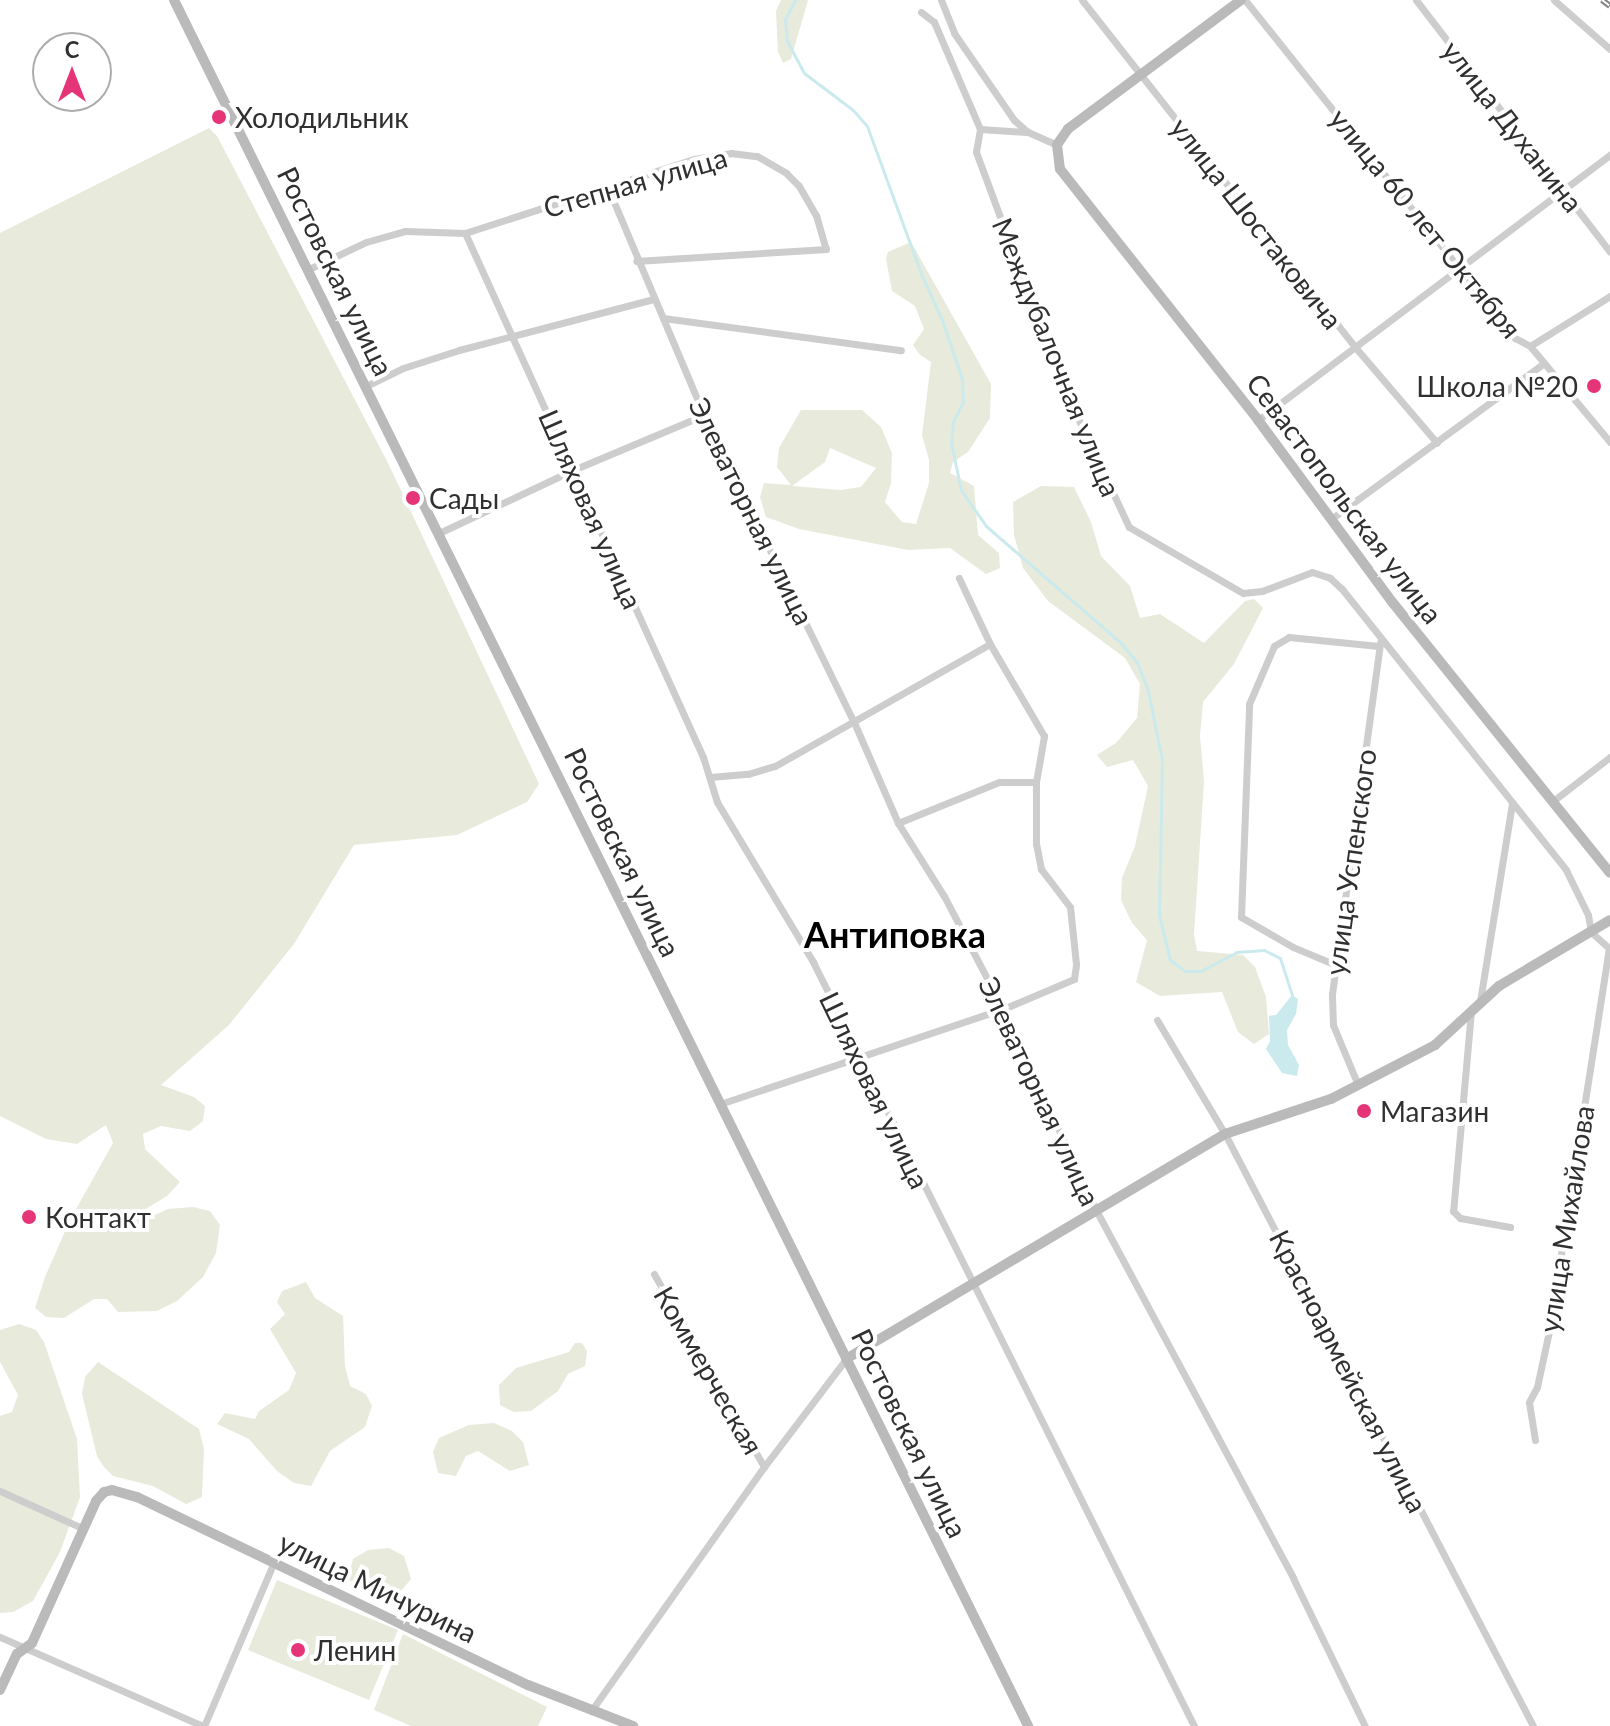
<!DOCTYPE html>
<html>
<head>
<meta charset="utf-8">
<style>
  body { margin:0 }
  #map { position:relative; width:1610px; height:1726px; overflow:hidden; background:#fff; font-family:Lato,sans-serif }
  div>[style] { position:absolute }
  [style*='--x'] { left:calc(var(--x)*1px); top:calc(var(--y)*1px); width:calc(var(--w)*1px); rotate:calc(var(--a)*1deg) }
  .green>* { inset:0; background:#e8eadc }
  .water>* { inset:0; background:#cbeaed }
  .stream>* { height:3px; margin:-1.5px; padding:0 1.5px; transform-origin:1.5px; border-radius:1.5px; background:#cbeaed }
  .street>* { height:7px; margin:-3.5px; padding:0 3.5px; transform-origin:3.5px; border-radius:3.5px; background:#cdcdcd }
  .secondary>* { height:10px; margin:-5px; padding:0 5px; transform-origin:5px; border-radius:5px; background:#bababa }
  .rail>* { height:6px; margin-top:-3px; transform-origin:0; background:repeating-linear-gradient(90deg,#fff 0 9px,#858585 0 18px); box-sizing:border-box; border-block:2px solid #858585 }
  .dots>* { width:22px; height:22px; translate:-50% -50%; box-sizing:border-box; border:4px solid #fff; border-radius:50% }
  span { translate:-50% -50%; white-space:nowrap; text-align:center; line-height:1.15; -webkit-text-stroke:8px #fff; paint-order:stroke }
  .poi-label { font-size:28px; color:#303030 }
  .left { translate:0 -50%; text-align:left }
  .right { translate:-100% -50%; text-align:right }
  .street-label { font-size:28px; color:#303030 }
  .district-label { font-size:36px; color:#000; font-weight:700 }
  .north { position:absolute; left:32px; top:32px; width:80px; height:80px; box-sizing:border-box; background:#fff; border:2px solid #acacac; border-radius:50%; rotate:0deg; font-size:22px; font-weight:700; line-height:32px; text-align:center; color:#303030 }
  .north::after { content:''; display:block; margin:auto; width:28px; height:36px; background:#e63478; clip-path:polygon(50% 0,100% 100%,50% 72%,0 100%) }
</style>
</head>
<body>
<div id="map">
  <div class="green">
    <i style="clip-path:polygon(781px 0,808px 0,791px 59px,783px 63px,778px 52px,776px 11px)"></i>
    <i style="clip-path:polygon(209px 128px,217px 136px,389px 465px,539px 784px,527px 802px,457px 835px,354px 845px,294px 944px,229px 1025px,161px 1085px,194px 1097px,205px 1106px,203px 1121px,190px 1131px,161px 1126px,143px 1134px,145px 1149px,180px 1182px,167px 1196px,136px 1215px,148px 1218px,168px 1209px,193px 1207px,210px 1211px,220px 1225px,216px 1253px,203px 1277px,177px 1301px,157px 1311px,118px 1312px,107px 1299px,94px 1299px,64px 1318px,46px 1317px,35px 1308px,45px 1277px,70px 1220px,113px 1143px,106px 1125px,77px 1144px,46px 1139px,0 1116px,0 233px)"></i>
    <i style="clip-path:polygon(evenodd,911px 242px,991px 384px,990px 418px,968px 452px,953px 462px,950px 473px,974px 486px,978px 535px,999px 553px,1000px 568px,986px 574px,950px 548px,908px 550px,799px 529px,766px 517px,760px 497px,764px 483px,791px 485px,777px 467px,779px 448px,801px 410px,862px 410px,881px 427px,892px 453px,891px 483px,885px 502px,902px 522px,916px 524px,929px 483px,929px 460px,922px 435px,931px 362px,920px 355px,913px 345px,924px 329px,915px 306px,892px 291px,886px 259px,888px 252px,911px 242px,830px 448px,876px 468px,861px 487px,840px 490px,792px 486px,825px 462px,830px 448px)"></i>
    <i style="clip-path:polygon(1041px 486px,1074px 487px,1091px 522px,1101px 556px,1130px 586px,1140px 618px,1160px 614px,1204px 643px,1245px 601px,1254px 599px,1263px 608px,1234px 664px,1203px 702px,1200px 736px,1204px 781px,1194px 935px,1197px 951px,1243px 955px,1255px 967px,1266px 997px,1269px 1034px,1254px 1044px,1238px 1032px,1222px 992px,1160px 996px,1136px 982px,1147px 940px,1132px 923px,1121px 900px,1122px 878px,1135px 846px,1148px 786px,1133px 760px,1107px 767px,1097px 755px,1116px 743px,1137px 718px,1140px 684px,1125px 658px,1048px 601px,1023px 568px,1014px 535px,1013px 502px)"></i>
    <i style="clip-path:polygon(306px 1282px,315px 1298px,343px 1316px,345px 1366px,350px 1386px,366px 1394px,372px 1406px,365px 1427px,330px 1451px,311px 1486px,294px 1483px,277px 1471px,249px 1439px,217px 1424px,225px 1413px,255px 1419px,259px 1411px,289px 1390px,296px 1373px,270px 1329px,285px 1314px,277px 1302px,282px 1291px)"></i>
    <i style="clip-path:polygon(19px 1324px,36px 1330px,44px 1342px,77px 1439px,80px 1497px,60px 1552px,33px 1601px,13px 1612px,0 1613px,0 1416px,12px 1412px,18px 1395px,0 1362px,0 1330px)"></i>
    <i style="clip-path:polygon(575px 1343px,582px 1343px,587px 1351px,585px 1366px,568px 1374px,558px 1391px,531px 1411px,514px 1412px,500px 1405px,499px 1385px,516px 1368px,569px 1352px)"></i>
    <i style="clip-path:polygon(98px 1362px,199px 1429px,204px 1449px,202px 1497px,186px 1504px,153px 1486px,113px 1476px,104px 1467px,97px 1456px,82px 1394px,85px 1377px)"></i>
    <i style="clip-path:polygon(494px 1423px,512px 1431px,523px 1442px,529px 1465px,510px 1471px,478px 1451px,466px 1456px,456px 1476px,438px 1473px,433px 1452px,439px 1438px,469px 1425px)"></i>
    <i style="clip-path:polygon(389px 1548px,404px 1556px,411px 1579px,397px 1596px,373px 1595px,348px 1579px,353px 1559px,368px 1550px)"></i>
    <i style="clip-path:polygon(277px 1580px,398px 1630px,369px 1700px,248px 1650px)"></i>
    <i style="clip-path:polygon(403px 1634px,547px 1707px,538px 1726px,411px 1726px,374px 1710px)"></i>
  </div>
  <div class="water">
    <i style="clip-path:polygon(1292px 995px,1298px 999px,1296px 1014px,1287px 1030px,1288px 1045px,1299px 1065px,1297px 1076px,1282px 1073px,1266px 1049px,1270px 1041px,1269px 1016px,1276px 1015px)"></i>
  </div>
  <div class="stream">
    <i style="--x:795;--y:0;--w:22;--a:117"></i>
    <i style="--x:785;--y:20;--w:21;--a:85"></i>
    <i style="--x:787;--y:41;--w:36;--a:62"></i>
    <i style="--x:804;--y:73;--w:61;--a:37.1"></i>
    <i style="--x:853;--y:110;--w:21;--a:49"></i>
    <i style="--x:867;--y:126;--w:160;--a:69.9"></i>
    <i style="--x:922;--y:276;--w:48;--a:65.6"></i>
    <i style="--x:942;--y:320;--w:62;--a:71.3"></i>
    <i style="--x:962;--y:379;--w:23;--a:88"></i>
    <i style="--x:963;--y:402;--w:22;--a:117"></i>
    <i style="--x:953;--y:422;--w:21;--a:95"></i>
    <i style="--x:951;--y:443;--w:48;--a:78"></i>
    <i style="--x:961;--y:490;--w:44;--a:55.2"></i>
    <i style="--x:986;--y:526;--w:177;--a:40.9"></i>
    <i style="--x:1120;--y:642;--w:26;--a:50"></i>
    <i style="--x:1137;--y:662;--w:31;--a:69"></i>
    <i style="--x:1148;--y:691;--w:70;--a:78.5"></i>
    <i style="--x:1162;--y:760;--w:155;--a:91.1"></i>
    <i style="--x:1159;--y:915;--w:46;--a:76.3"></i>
    <i style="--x:1170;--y:960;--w:19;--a:36"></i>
    <i style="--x:1185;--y:971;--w:16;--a:0"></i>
    <i style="--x:1201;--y:971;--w:40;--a:-28"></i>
    <i style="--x:1236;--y:952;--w:28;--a:-4"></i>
    <i style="--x:1264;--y:950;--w:18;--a:27"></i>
    <i style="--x:1280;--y:958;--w:39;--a:72"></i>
  </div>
  <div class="street">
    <i style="--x:941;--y:0;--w:35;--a:68"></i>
    <i style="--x:954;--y:33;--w:106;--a:55.4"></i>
    <i style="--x:1014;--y:120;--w:18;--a:41"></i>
    <i style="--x:1028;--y:132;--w:32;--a:24"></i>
    <i style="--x:1082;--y:0;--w:442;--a:51.8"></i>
    <i style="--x:1355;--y:347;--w:126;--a:49.5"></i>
    <i style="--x:1245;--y:0;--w:433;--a:51.4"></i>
    <i style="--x:1515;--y:338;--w:17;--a:28"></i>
    <i style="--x:1530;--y:346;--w:125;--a:50.2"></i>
    <i style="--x:1416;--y:0;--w:318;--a:52.4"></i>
    <i style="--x:1554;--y:0;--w:74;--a:41.2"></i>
    <i style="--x:921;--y:12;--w:16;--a:38"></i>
    <i style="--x:934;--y:22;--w:116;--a:66.7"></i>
    <i style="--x:980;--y:129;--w:23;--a:100"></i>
    <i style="--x:976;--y:152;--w:245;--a:69.7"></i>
    <i style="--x:1061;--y:382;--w:160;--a:64.9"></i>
    <i style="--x:1129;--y:527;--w:132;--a:30.1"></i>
    <i style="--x:1243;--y:593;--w:19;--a:-6"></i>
    <i style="--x:1262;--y:591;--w:53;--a:-20.8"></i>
    <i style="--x:1312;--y:572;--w:19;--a:18"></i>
    <i style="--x:1330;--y:578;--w:16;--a:43"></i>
    <i style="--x:1342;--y:589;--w:359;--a:51.4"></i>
    <i style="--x:1566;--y:870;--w:50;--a:63.9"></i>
    <i style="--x:1588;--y:915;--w:17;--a:80"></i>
    <i style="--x:1591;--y:932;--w:25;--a:42"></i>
    <i style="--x:980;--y:129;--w:46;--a:3.7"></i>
    <i style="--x:608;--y:188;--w:246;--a:67.1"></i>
    <i style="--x:704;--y:415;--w:339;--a:64"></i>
    <i style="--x:853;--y:720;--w:112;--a:66.4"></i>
    <i style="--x:898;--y:823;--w:86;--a:57.8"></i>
    <i style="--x:944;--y:896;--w:127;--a:62.4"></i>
    <i style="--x:1003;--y:1009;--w:221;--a:65.2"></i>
    <i style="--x:1096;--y:1210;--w:417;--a:61.8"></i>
    <i style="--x:1293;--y:1578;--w:165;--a:64.1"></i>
    <i style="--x:465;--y:233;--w:576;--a:65.57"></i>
    <i style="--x:703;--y:757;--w:47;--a:72.7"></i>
    <i style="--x:717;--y:802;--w:187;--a:59"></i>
    <i style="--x:813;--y:962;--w:854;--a:63.49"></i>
    <i style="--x:307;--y:270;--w:65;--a:-25.4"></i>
    <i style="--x:366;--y:242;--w:41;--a:-15.8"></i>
    <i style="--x:405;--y:231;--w:60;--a:1.9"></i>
    <i style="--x:465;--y:233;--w:241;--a:-17.9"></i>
    <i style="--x:694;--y:159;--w:37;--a:-9"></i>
    <i style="--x:731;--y:153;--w:26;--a:7"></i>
    <i style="--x:757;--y:156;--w:34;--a:30"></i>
    <i style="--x:786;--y:173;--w:18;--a:45"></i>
    <i style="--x:799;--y:186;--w:34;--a:60"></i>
    <i style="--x:816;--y:215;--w:35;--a:74"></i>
    <i style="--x:826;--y:249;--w:190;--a:176.4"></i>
    <i style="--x:663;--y:318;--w:240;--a:7.7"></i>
    <i style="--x:1530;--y:346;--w:94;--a:-32"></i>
    <i style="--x:366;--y:386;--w:41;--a:-25.9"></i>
    <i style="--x:403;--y:368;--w:59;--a:-17.8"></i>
    <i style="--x:459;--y:350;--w:202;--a:-14.7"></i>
    <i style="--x:1258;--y:420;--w:441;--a:-37"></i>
    <i style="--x:1331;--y:519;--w:264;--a:-36.2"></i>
    <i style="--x:439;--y:533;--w:148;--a:-25.2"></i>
    <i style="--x:573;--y:470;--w:142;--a:-22.8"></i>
    <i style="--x:710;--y:777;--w:38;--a:-5"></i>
    <i style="--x:748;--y:774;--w:28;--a:-17"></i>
    <i style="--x:775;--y:766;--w:247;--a:-29.6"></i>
    <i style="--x:1553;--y:801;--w:72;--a:-37.7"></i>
    <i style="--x:898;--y:823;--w:109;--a:-22.1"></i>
    <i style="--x:999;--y:782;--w:37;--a:0"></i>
    <i style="--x:1336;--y:965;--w:47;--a:-157.3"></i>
    <i style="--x:1293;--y:947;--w:60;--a:-150"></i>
    <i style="--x:1241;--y:917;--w:213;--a:-87.8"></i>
    <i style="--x:1249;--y:704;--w:63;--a:-66.7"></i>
    <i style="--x:1274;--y:646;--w:17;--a:-31"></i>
    <i style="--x:1289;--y:637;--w:90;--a:5.7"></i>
    <i style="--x:1480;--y:1001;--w:201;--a:-80.8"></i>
    <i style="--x:1471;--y:1011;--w:201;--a:95.1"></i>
    <i style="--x:1453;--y:1211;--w:10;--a:45"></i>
    <i style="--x:1460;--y:1218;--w:51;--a:10.2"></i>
    <i style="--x:1157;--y:1020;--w:133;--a:59.2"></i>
    <i style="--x:1225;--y:1134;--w:667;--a:62.51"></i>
    <i style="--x:1358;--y:1085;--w:65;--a:-112.6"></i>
    <i style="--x:1333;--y:1025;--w:31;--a:-92"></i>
    <i style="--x:1332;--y:994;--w:355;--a:-82.2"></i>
    <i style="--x:720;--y:1104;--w:299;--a:-18.6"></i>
    <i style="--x:1003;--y:1009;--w:77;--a:-22.9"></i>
    <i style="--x:1074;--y:979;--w:15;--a:-82"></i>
    <i style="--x:1076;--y:964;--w:57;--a:-96"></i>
    <i style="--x:1070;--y:907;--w:48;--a:-127.3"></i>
    <i style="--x:1041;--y:869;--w:25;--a:-101"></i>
    <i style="--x:1036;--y:844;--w:62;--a:-90"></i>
    <i style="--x:1036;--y:782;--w:47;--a:-80.1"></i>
    <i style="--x:1044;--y:736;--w:107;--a:-120.4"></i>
    <i style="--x:990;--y:644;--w:73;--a:-115.2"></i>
    <i style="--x:654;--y:1274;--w:222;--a:60.3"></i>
    <i style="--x:1535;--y:1440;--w:38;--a:-99"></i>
    <i style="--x:1529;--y:1402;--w:17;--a:-62"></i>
    <i style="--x:1537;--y:1387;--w:57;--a:-77.9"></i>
    <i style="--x:1549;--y:1331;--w:388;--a:-81.1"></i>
    <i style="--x:0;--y:1491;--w:92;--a:24.3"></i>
    <i style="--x:0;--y:1637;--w:222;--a:23.7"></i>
    <i style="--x:591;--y:1711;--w:299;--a:-54.7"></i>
    <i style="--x:764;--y:1467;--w:136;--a:-52.8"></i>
    <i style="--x:204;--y:1726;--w:176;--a:-66.9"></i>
  </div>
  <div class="secondary">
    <i style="--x:174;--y:0;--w:1926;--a:63.67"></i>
    <i style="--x:1241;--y:0;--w:216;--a:143.3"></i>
    <i style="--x:1068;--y:129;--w:19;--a:125"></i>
    <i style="--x:1057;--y:145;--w:24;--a:83"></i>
    <i style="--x:1060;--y:169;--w:320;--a:51.7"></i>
    <i style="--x:1258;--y:420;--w:227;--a:53.6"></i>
    <i style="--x:1393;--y:603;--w:346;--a:51.2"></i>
    <i style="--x:846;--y:1359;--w:441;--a:-30.7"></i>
    <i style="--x:1225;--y:1134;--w:112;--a:-18.3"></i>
    <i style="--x:1331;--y:1099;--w:117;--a:-27.4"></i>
    <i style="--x:1435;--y:1045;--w:87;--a:-42.7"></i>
    <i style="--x:1499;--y:986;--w:129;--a:-30.7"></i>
    <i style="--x:0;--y:1690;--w:40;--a:-65"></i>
    <i style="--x:17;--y:1654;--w:19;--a:-36"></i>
    <i style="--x:32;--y:1643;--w:156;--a:-65.7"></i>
    <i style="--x:96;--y:1501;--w:12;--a:-48"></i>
    <i style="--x:104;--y:1492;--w:8;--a:-14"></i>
    <i style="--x:112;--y:1490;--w:26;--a:16"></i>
    <i style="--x:137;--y:1497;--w:434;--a:25.7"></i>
    <i style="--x:528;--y:1685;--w:113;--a:21.3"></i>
  </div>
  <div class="rail">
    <i style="--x:1602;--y:0;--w:10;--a:37"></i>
  </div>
  <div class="dots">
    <i style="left:219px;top:117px;background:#e63478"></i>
    <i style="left:1594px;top:386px;background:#e63478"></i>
    <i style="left:413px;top:498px;background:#e63478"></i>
    <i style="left:1364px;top:1111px;background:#e63478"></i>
    <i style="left:29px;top:1217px;background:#e63478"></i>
    <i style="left:298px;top:1650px;background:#e63478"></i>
  </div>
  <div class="poi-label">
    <span class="left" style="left:235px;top:117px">Холодильник</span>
    <span class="right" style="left:1578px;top:386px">Школа №20</span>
    <span class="left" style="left:429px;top:498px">Сады</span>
    <span class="left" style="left:1380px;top:1111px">Магазин</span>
    <span class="left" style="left:45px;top:1217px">Контакт</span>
    <span class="left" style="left:314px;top:1650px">Ленин</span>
  </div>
  <div class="street-label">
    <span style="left:1513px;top:126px;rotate:52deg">улица Духанина</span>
    <span style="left:635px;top:182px;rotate:-16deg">Степная улица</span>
    <span style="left:1257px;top:223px;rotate:52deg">улица Шостаковича</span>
    <span style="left:1426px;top:223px;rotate:51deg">улица 60 лет Октября</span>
    <span style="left:336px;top:271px;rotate:64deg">Ростовская улица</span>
    <span style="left:1057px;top:357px;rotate:68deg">Междубалочная улица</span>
    <span style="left:1345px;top:498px;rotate:53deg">Севастопольская улица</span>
    <span style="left:591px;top:509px;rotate:66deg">Шляховая улица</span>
    <span style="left:752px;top:511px;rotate:64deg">Элеваторная улица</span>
    <span style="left:623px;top:852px;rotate:64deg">Ростовская улица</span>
    <span style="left:1350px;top:862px;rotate:-82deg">улица Успенского</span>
    <span style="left:875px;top:1090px;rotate:64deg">Шляховая улица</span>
    <span style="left:1040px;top:1091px;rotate:65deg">Элеваторная улица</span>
    <span style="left:1566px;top:1219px;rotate:-81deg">улица Михайлова</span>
    <span style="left:709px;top:1370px;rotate:60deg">Коммерческая</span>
    <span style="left:1349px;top:1371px;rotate:63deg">Красноармейская улица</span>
    <span style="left:910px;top:1433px;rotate:64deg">Ростовская улица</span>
    <span style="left:378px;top:1587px;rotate:26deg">улица Мичурина</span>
  </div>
  <div class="district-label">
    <span style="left:895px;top:935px">Антиповка</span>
  </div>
  <div class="north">С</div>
</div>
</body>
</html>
